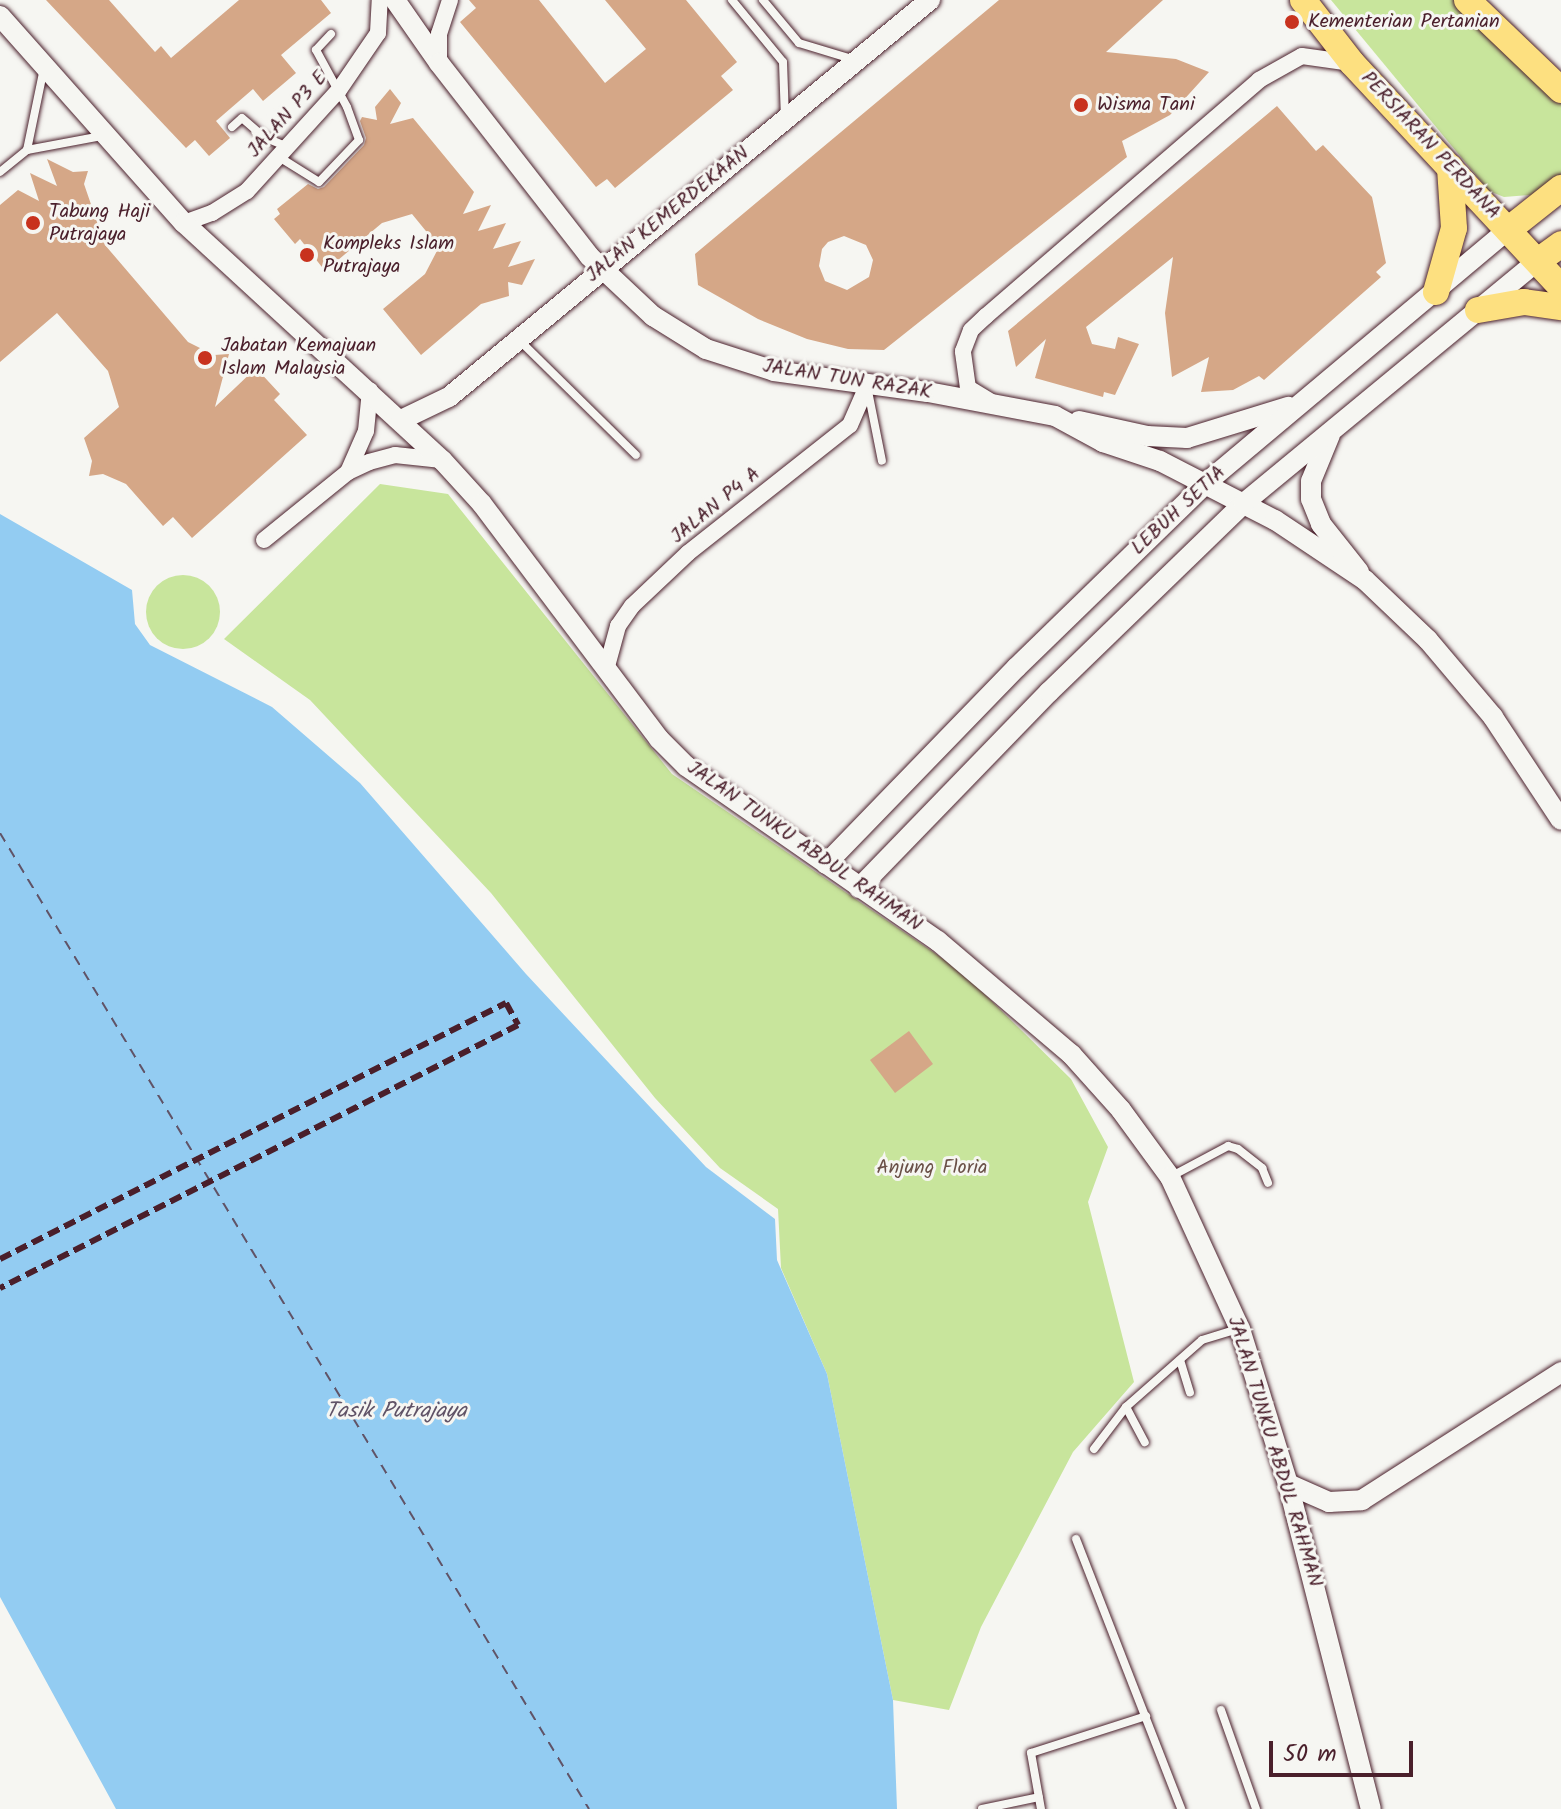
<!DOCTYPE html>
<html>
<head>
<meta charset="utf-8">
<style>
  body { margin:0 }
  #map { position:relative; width:1561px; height:1809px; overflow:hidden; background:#f6f6f2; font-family:Kalam,sans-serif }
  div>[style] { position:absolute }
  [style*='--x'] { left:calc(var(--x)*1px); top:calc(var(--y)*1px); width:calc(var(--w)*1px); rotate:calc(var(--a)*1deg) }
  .green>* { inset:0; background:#c8e59c }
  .round { border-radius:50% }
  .water>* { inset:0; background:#93ccf2 }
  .ferry>* { height:2px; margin-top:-1px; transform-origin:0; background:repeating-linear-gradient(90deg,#605367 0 10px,transparent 0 18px) }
  .building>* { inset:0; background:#d5a787 }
  .roads { filter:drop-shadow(0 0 2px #4a1f2b) drop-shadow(0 0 2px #4a1f2b) }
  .service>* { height:8px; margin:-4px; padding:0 4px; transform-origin:4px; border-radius:4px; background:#f6f6f2 }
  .minor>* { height:16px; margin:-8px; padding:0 8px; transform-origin:8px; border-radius:8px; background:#f6f6f2 }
  .tertiary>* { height:20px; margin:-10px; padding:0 10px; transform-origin:10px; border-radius:10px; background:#f6f6f2 }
  .primary>* { height:26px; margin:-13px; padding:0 13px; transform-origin:13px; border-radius:13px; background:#fde080 }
  .rail>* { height:6px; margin-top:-3px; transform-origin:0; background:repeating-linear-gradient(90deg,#4a1f2b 0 12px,transparent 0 18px) }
  .dots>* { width:22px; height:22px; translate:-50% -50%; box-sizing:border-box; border:4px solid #f6f6f2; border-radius:50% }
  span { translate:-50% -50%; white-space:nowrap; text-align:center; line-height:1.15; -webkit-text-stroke:6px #f6f6f2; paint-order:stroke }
  .poi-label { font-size:20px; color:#4a1f2b }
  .left { translate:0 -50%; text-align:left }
  .street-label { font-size:20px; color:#4a1f2b }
  .park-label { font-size:20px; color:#6a5047 }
  .water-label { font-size:22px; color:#605367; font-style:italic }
  .scale { position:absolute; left:1269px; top:1741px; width:144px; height:36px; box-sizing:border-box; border:4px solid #4a1f2b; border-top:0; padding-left:10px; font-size:24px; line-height:28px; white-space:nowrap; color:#4a1f2b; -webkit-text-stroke:6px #f6f6f2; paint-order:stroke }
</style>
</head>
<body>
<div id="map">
  <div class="green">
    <i style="clip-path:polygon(1331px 0,1454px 0,1561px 103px,1561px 175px,1531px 195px,1504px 197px,1489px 191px)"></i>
    <i style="clip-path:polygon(380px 484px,448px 494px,672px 774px,961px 971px,1071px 1079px,1108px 1147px,1088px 1202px,1134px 1382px,1073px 1452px,981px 1627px,949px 1710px,893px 1700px,827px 1374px,781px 1268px,778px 1209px,720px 1168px,655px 1098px,491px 893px,310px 700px,224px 639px)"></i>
    <i class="round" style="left:146px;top:575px;width:74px;height:74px"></i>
  </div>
  <div class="water">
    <i style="clip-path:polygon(0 514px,132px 590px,135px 624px,150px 645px,272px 707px,360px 783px,526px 974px,706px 1167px,775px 1219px,777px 1260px,827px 1374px,893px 1700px,897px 1809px,116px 1809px,0 1597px)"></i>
  </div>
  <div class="ferry">
    <i style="--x:0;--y:833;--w:1140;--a:58.89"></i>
  </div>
  <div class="building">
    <i style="clip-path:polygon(46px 0,109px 0,155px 52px,161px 46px,171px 58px,239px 0,321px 0,331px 13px,281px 55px,296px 73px,263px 101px,253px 89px,216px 121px,230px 138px,209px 156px,195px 140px,186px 148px)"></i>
    <i style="clip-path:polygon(469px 0,539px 0,605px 83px,646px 49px,605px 0,686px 0,737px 62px,721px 76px,733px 90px,615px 188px,607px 179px,596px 187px,460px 22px,476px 8px)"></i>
    <i style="clip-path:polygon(evenodd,999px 0,1163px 0,1106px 52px,1176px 59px,1209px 72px,1170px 115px,1122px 141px,1127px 157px,884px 350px,848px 349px,807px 339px,758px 319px,698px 285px,695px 254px,999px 0,844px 236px,866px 245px,873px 260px,869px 277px,847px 290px,825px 281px,819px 266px,822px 249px,828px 242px,844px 236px)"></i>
    <i style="clip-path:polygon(390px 89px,401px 103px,390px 124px,413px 118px,474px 192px,463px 214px,491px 205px,478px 231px,506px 223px,493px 249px,521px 241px,508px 267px,535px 259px,522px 285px,508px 282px,509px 296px,481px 304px,421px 355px,383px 309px,425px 274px,439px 247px,412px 214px,382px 223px,325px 271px,300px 239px,295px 244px,274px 219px,280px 214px,277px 209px,308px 184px,318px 189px,324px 187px,364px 145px,366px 138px,360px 121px,362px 117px,377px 120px,375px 107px)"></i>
    <i style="clip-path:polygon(1277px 106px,1316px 151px,1323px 145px,1372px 197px,1386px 263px,1376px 272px,1381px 277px,1264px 380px,1259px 376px,1233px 390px,1201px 392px,1209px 357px,1172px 377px,1165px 313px,1173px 257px,1086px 327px,1092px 344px,1115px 349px,1118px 337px,1139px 344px,1115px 395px,1104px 392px,1103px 397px,1035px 378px,1046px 339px,1016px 367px,1008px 331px)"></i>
    <i style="clip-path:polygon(47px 159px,73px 172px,88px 171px,84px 184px,105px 245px,188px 342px,214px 355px,229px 354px,215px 407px,256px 368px,280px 394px,274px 400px,307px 435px,192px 538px,173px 517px,163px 526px,126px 484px,103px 474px,89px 476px,92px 461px,84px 438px,119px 407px,108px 371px,57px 313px,0 362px,0 205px,18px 190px,39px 201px,30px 173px,57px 186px)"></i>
    <i style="clip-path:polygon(909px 1031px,933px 1064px,895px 1093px,870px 1060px)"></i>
  </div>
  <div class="roads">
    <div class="service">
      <i style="--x:732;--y:0;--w:80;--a:50.6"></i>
      <i style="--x:783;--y:62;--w:56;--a:88"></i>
      <i style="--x:763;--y:0;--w:56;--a:50.1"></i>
      <i style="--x:799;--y:43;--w:59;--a:16.9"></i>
      <i style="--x:232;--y:127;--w:13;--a:-42"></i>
      <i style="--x:242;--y:118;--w:29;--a:41"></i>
      <i style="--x:264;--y:137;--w:25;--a:23"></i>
      <i style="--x:27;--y:150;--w:84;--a:-78.3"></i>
      <i style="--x:279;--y:157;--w:47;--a:32"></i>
      <i style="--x:319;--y:182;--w:58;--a:-46.4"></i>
      <i style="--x:359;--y:140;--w:35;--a:-110"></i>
      <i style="--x:347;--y:107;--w:65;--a:-118.5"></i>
      <i style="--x:316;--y:50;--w:22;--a:-47"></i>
      <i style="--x:0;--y:172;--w:35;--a:-39"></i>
      <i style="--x:27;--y:150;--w:76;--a:-10.6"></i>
      <i style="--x:519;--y:340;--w:164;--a:44.5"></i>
      <i style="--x:868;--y:391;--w:71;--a:78.7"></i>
      <i style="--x:1170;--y:1177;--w:66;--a:-28.1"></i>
      <i style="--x:1228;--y:1146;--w:10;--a:17"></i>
      <i style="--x:1238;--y:1149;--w:31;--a:38"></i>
      <i style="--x:1262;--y:1168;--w:16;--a:68"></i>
      <i style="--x:1180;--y:1360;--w:34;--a:73"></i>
      <i style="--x:1126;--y:1407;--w:40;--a:62"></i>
      <i style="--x:1094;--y:1449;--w:53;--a:-52.7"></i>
      <i style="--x:1126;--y:1407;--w:101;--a:-41.4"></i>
      <i style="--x:1202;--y:1340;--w:37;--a:-17"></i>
      <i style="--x:1076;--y:1539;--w:290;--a:68.7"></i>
      <i style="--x:1221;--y:1710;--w:105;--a:70.5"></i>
      <i style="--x:982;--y:1809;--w:58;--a:-11.9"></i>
      <i style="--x:1041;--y:1809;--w:57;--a:-100.1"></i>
      <i style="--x:1031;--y:1753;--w:121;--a:-17.8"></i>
    </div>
    <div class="minor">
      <i style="--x:439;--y:63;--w:29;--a:-90"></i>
      <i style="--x:439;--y:34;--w:36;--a:-72"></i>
      <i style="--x:184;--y:223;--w:30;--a:-20"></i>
      <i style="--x:212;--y:213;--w:41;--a:-32.2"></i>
      <i style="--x:247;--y:191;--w:137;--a:-47.7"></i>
      <i style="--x:339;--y:90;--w:69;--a:-55.6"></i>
      <i style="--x:378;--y:33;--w:33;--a:-87"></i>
      <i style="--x:990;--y:401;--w:26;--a:-149"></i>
      <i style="--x:968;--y:388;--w:37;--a:-98"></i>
      <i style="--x:963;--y:351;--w:22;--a:-69"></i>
      <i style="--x:971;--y:330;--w:21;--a:-43"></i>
      <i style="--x:986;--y:316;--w:361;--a:-40.8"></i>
      <i style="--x:1259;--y:80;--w:49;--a:-29.2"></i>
      <i style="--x:1302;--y:56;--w:50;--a:8"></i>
      <i style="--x:348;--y:472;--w:45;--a:-66.3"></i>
      <i style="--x:366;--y:431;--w:41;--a:-84.4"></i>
      <i style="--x:264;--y:540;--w:108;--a:-39"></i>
      <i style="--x:348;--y:472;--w:23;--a:-25"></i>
      <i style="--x:369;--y:462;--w:27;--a:-15"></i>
      <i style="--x:395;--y:455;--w:47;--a:6.1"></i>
      <i style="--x:606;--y:670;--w:46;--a:-74.7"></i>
      <i style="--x:618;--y:626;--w:24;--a:-55"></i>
      <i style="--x:632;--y:606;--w:77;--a:-43.4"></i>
      <i style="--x:688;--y:553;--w:206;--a:-38.3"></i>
      <i style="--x:850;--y:425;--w:43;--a:-66.4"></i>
    </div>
    <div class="tertiary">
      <i style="--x:395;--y:0;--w:77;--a:55.1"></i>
      <i style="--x:439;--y:63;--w:244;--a:52.1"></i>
      <i style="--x:589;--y:256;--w:88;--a:43.2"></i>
      <i style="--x:653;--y:316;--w:62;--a:31.9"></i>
      <i style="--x:706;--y:349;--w:71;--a:17.9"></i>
      <i style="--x:774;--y:371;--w:155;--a:7.8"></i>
      <i style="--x:928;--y:392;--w:129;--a:10.7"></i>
      <i style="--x:1055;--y:416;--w:55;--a:28.4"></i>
      <i style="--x:1103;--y:442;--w:60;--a:18.4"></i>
      <i style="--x:1160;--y:461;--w:129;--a:27.2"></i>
      <i style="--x:1275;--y:520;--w:108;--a:33.7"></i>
      <i style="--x:1365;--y:580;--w:87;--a:43.6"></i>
      <i style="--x:1428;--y:640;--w:101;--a:49.8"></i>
      <i style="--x:1493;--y:717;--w:123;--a:56.6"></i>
      <i style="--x:0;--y:16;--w:277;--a:48.4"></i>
      <i style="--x:184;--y:223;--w:350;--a:42.6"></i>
      <i style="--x:442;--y:460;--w:59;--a:47.7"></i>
      <i style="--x:482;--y:504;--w:294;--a:53"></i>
      <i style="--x:659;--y:739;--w:38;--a:45"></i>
      <i style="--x:686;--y:766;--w:307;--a:34.8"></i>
      <i style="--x:938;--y:941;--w:175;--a:40.4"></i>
      <i style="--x:1071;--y:1054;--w:75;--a:48.2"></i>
      <i style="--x:1121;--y:1110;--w:83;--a:53.8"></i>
      <i style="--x:1170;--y:1177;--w:167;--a:65.3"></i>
      <i style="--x:1240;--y:1329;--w:162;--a:72.8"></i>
      <i style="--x:1288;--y:1484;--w:335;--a:75.7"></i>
      <i style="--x:401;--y:420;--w:53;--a:-25.6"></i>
      <i style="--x:449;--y:397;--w:624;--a:-39.54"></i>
      <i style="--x:1079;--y:421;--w:70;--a:12.4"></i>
      <i style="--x:1147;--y:436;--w:40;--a:2.9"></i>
      <i style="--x:1187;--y:438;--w:106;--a:-17.1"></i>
      <i style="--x:1330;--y:435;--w:50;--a:112.4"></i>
      <i style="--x:1311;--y:481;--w:18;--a:90"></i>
      <i style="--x:1311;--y:499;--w:27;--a:68"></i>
      <i style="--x:1321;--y:524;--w:61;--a:51.6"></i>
      <i style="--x:826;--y:864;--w:274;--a:-45.9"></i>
      <i style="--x:1017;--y:667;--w:264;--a:-44.2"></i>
      <i style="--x:1206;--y:483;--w:394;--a:-40"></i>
      <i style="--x:859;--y:888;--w:273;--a:-45.9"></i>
      <i style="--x:1049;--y:692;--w:272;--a:-44.1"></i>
      <i style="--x:1244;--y:503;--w:381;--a:-39.5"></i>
      <i style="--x:1288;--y:1484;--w:45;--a:23.7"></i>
      <i style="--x:1329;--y:1502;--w:33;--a:-3"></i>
      <i style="--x:1362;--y:1500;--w:237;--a:-32.7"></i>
    </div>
    <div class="primary">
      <i style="--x:1303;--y:0;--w:80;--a:52.1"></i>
      <i style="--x:1352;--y:63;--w:306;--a:47"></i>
      <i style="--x:1467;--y:0;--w:130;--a:43.8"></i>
      <i style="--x:1508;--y:230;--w:68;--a:-38.4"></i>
      <i style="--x:1538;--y:261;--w:29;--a:-36"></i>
      <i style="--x:1436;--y:292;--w:66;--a:-74.3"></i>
      <i style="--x:1454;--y:228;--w:61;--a:-93.8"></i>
      <i style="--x:1478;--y:310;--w:47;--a:-9.9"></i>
      <i style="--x:1524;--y:302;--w:37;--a:8"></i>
    </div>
  </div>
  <div class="rail">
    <i style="--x:0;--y:1259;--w:567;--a:-26.84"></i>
    <i style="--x:506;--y:1003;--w:25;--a:61"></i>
    <i style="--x:518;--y:1025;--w:581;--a:153.08"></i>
  </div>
  <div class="dots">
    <i style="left:1292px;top:22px;background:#c8321e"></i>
    <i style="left:1081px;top:105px;background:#c8321e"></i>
    <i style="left:33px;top:223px;background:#c8321e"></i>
    <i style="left:307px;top:255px;background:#c8321e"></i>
    <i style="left:205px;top:358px;background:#c8321e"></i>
  </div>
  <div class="poi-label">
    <span class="left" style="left:1308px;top:22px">Kementerian Pertanian</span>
    <span class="left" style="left:1097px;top:105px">Wisma Tani</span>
    <span class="left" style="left:49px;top:224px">Tabung Haji<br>Putrajaya</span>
    <span class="left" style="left:323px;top:256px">Kompleks Islam<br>Putrajaya</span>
    <span class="left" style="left:221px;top:358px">Jabatan Kemajuan<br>Islam Malaysia</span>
  </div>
  <div class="street-label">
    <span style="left:288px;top:115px;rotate:-48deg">JALAN P3 E</span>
    <span style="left:1430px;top:146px;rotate:47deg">PERSIARAN PERDANA</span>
    <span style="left:668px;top:215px;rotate:-39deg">JALAN KEMERDEKAAN</span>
    <span style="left:847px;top:380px;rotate:9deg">JALAN TUN RAZAK</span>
    <span style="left:716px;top:506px;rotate:-39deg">JALAN P4 A</span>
    <span style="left:1179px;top:511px;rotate:-43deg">LEBUH SETIA</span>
    <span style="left:804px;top:847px;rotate:35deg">JALAN TUNKU ABDUL RAHMAN</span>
    <span style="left:1274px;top:1452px;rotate:73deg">JALAN TUNKU ABDUL RAHMAN</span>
  </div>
  <div class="park-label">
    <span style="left:932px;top:1168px">Anjung Floria</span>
  </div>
  <div class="water-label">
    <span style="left:396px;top:1412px">Tasik Putrajaya</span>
  </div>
  <div class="scale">50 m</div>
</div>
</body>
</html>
